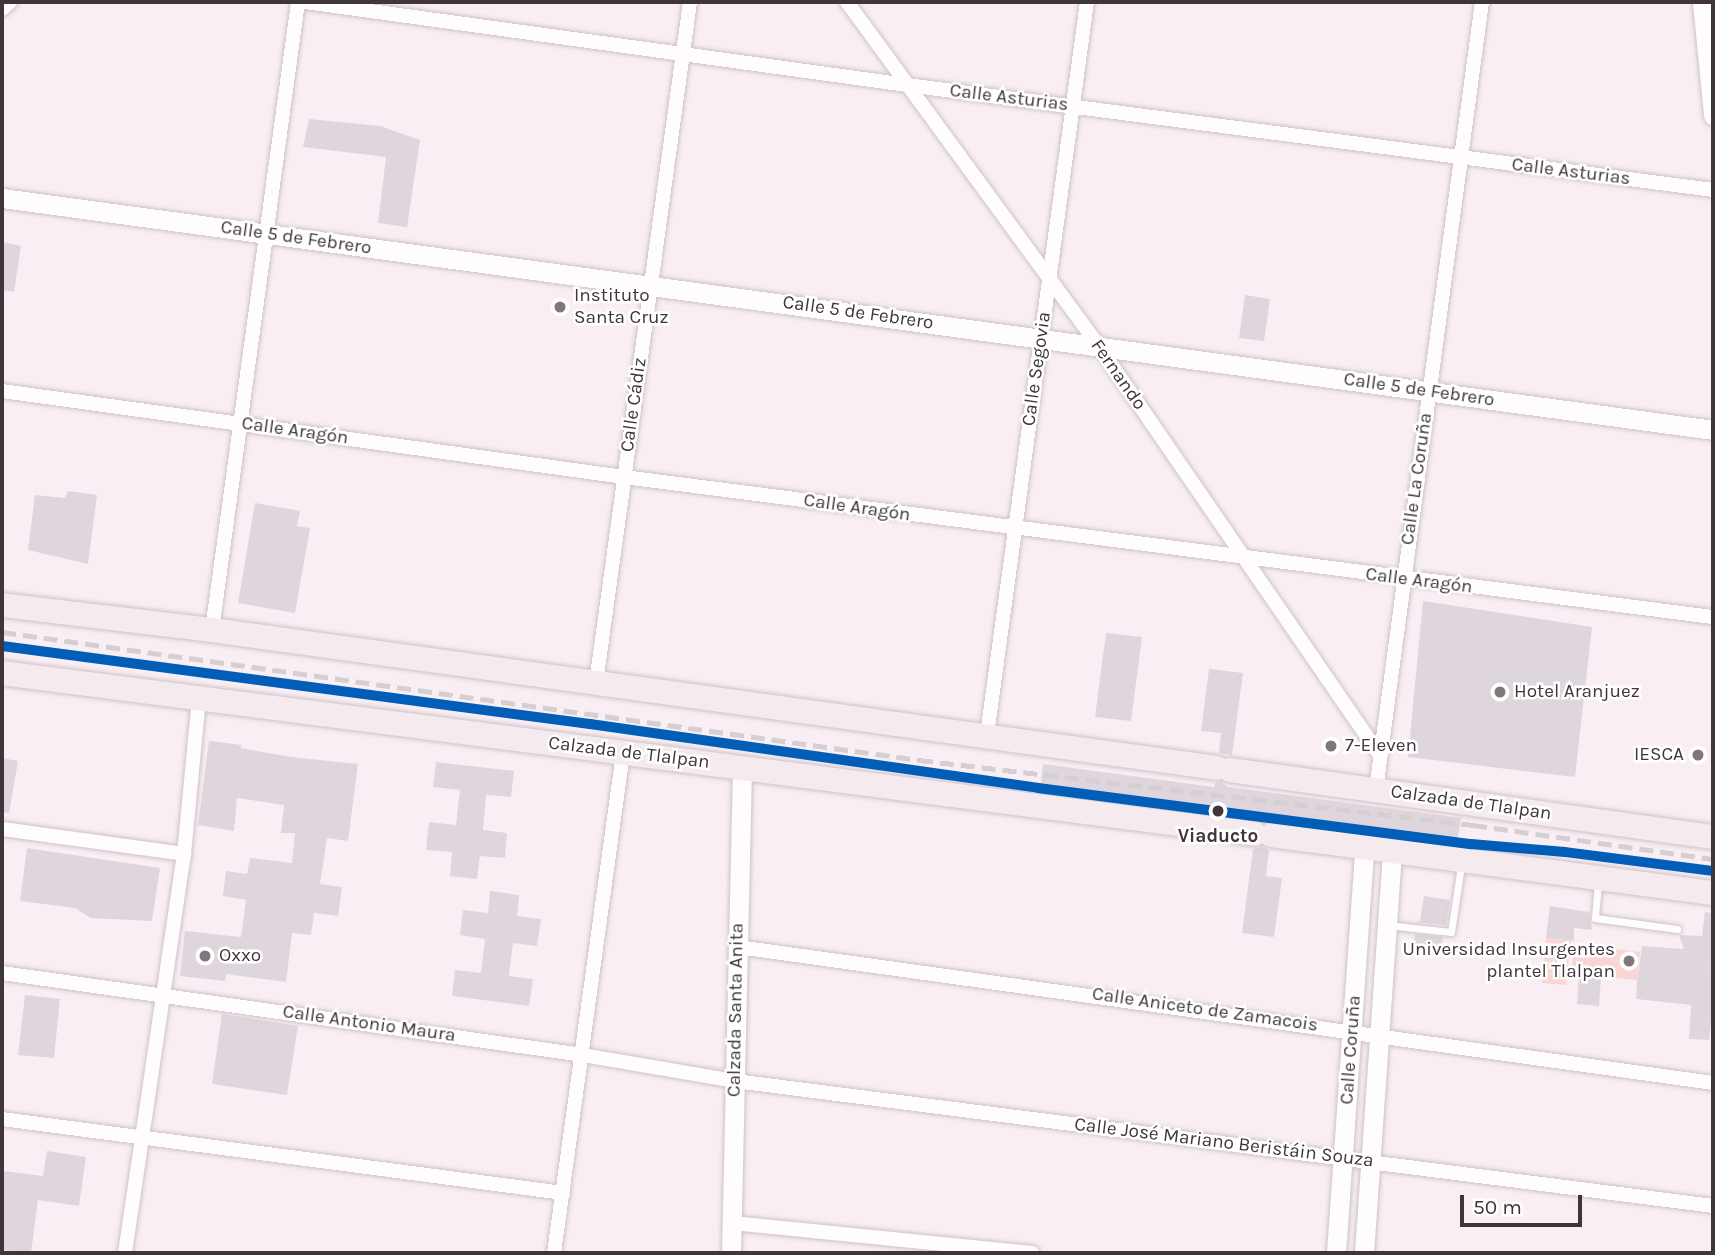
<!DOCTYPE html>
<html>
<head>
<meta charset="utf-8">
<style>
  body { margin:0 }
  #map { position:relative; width:1715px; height:1255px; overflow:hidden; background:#f9eef4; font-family:Karla,sans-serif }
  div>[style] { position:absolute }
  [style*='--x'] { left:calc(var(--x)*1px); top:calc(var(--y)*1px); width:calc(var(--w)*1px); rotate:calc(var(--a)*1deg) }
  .green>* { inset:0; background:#f9d5d4 }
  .building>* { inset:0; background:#dfd6dd }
  .path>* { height:2.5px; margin-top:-1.25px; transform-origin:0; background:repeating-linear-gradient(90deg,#dcd9da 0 7px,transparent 0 10.5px) }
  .roads { filter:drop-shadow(0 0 2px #cec3c9) drop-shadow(0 0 2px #cec3c9) }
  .lane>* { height:7px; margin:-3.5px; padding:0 3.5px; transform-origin:3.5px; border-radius:3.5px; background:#fefcfd }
  .street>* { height:14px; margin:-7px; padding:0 7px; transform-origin:7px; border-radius:7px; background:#fefcfd }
  .secondary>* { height:19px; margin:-9.5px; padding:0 9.5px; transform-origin:9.5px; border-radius:9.5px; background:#fefcfd }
  .highway>* { height:24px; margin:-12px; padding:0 12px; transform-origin:12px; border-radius:12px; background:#f5eaed }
  .rail>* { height:5px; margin-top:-2.5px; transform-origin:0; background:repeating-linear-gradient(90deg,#d4d0d2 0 14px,transparent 0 21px) }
  .metro-1>* { height:10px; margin:-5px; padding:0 5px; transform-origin:5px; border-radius:5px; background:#005eb8 }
  .dots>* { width:19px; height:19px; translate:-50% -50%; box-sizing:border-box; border:4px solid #fff; border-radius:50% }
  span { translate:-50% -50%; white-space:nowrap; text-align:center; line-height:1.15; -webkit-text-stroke:5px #fff; paint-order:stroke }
  .street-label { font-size:19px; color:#41353c }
  .poi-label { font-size:19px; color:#41353c }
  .left { translate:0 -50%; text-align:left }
  .right { translate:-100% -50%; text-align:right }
  .stop-label { font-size:19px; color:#41353c; font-weight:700 }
  .frame { position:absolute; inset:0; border:4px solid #41353c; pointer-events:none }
  .scale { position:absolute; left:1460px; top:1195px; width:122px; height:32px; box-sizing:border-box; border:4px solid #41353c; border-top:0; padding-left:9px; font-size:21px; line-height:24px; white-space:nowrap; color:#41353c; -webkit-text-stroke:5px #fff; paint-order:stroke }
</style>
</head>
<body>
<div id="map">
  <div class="green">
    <i style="clip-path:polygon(1546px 938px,1571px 941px,1566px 985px,1542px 983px)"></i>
    <i style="clip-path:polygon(1574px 944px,1640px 952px,1637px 980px,1571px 974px)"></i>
  </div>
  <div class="building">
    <i style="clip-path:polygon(309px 119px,380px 126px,420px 140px,407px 227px,378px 223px,386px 157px,303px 147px)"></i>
    <i style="clip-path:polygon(2px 242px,21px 246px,14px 292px,2px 290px)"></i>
    <i style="clip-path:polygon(1245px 295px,1270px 299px,1264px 341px,1239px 338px)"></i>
    <i style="clip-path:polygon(68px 491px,97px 495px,88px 564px,28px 550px,35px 495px,65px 498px)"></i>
    <i style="clip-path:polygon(255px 503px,300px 511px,297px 526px,310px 528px,295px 613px,238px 603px)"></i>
    <i style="clip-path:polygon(1423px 601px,1592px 627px,1575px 777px,1408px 757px)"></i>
    <i style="clip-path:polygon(1106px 633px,1142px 637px,1131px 721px,1095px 717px)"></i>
    <i style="clip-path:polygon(1209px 669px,1243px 673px,1232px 755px,1219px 753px,1221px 733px,1201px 731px)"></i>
    <i style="clip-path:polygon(209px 741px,242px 745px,240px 748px,291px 757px,358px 764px,348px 841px,327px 838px,320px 884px,342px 887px,338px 916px,314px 913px,311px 935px,292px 933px,286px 982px,226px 974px,225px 981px,180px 976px,185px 931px,241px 937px,246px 900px,223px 896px,226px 871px,247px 874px,250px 858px,292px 863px,295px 833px,281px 833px,284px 805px,237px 798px,234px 831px,198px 825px)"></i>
    <i style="clip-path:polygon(2px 758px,18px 761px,9px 813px,2px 812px)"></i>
    <i style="clip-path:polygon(436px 762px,514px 771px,511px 797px,486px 795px,483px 830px,507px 833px,505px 858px,480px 856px,477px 879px,450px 876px,452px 852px,426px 850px,429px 822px,456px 825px,460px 790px,433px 787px)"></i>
    <i style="clip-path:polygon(1043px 764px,1214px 787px,1215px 783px,1221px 782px,1228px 787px,1461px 818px,1457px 844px,1273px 820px,1264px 822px,1040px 791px)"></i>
    <i style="clip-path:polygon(1262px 847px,1269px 850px,1266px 876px,1282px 878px,1274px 937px,1242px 933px,1253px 849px)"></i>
    <i style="clip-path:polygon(27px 848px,160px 868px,152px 921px,91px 918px,75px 908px,20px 901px)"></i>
    <i style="clip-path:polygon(490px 891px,519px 895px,517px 916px,541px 919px,537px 946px,513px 943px,509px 976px,533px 979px,529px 1006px,452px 996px,455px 970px,481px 973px,485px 939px,460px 935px,463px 910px,488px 913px)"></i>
    <i style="clip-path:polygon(1424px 896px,1450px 900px,1446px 925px,1416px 922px,1420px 921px)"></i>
    <i style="clip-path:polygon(1550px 906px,1589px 912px,1592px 930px,1574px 928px,1574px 941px,1546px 938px)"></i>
    <i style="clip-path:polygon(1705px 912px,1713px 913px,1713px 1005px,1709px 1040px,1689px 1039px,1691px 1005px,1636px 999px,1637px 982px,1642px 946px,1684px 949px,1679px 935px,1702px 936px)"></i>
    <i style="clip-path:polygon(1415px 934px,1443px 937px,1441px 951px,1413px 947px)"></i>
    <i style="clip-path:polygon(1579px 976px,1601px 978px,1599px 1006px,1577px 1004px)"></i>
    <i style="clip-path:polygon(25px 995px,60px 999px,54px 1058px,18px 1055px)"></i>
    <i style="clip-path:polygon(222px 1014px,298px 1026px,287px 1095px,212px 1084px)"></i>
    <i style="clip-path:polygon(47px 1151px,86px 1157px,79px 1206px,38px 1200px,31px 1253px,2px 1250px,3px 1171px,43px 1176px)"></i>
  </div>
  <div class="path">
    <i style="--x:1713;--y:958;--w:16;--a:97"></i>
    <i style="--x:1711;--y:974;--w:2;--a:-27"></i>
    <i style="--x:1713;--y:974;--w:18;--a:90"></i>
    <i style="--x:1639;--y:978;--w:9;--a:6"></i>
    <i style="--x:1648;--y:979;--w:13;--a:94"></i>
    <i style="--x:1700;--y:1010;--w:15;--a:94"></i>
    <i style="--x:1699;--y:1025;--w:4;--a:14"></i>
    <i style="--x:1703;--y:1026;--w:6;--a:-81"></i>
  </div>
  <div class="roads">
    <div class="lane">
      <i style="--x:1598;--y:883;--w:35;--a:95"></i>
      <i style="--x:1595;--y:918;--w:83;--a:7.6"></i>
      <i style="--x:1387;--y:925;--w:64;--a:6.2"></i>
      <i style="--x:1451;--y:932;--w:67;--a:-81.4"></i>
    </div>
    <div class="street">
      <i style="--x:305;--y:2;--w:608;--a:7.85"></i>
      <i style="--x:907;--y:85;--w:813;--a:7.42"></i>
      <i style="--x:847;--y:2;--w:425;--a:53.8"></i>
      <i style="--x:1098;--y:345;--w:498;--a:55.5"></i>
      <i style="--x:2;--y:9;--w:11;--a:-41"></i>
      <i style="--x:2;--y:391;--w:628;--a:7.87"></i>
      <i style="--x:624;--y:477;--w:1098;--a:7.33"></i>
      <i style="--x:212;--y:630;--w:634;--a:-82.2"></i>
      <i style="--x:596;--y:683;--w:687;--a:-82.14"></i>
      <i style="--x:987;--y:735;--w:740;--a:-82.23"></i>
      <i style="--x:1376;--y:790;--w:795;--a:-82.34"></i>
      <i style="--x:2;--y:829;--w:184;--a:7.8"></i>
      <i style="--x:738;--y:947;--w:984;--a:7.94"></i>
      <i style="--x:2;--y:973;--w:587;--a:8.03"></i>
      <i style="--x:583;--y:1055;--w:154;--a:9.7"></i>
      <i style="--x:735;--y:1081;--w:986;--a:7.28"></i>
      <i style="--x:2;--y:1119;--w:566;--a:7.51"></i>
      <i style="--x:732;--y:1223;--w:302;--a:5.7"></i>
      <i style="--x:125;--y:1253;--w:403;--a:-81.6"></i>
      <i style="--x:184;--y:854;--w:157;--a:-84.5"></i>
      <i style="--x:554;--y:1253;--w:505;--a:-82.14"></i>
    </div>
    <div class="secondary">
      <i style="--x:1702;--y:2;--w:114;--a:84.4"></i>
      <i style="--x:2;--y:198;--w:1727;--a:7.72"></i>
      <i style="--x:731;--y:1253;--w:485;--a:-88.7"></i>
      <i style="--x:1336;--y:1253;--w:406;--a:-86"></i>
      <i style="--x:1364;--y:1253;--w:403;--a:-86"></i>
    </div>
    <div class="highway">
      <i style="--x:2;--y:605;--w:211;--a:6.8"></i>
      <i style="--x:212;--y:630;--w:1014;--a:7.82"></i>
      <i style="--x:2;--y:673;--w:1263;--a:7.32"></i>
      <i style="--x:1230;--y:770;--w:488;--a:7.9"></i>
      <i style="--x:1271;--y:835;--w:446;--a:7.5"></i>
    </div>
  </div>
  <div class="rail">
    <i style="--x:2;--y:632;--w:926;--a:7.95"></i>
    <i style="--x:919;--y:760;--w:558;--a:6.69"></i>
    <i style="--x:1473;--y:825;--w:242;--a:8.1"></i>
  </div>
  <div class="metro-1">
    <i style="--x:2;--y:646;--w:593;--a:7.56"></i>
    <i style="--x:590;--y:724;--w:453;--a:8.1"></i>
    <i style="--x:1038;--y:788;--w:437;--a:7.4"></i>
    <i style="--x:1471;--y:844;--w:94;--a:4.9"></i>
    <i style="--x:1565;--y:852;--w:149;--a:7.3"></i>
  </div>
  <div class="dots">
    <i style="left:560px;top:307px;background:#81767c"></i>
    <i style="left:1500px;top:692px;background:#81767c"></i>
    <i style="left:1331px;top:746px;background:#81767c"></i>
    <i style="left:1698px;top:755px;background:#81767c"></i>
    <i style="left:1218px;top:811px;background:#41353c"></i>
    <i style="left:205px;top:956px;background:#81767c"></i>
    <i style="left:1629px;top:961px;background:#81767c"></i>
  </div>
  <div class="street-label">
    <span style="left:1009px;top:98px;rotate:7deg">Calle Asturias</span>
    <span style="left:1571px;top:172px;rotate:7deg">Calle Asturias</span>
    <span style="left:296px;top:238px;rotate:8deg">Calle 5 de Febrero</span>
    <span style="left:858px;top:313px;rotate:8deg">Calle 5 de Febrero</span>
    <span style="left:1037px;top:369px;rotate:-82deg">Calle Segovia</span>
    <span style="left:1118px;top:375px;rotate:55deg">Fernando</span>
    <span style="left:1419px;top:390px;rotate:8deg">Calle 5 de Febrero</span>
    <span style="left:634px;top:405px;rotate:-82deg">Calle Cádiz</span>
    <span style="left:295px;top:431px;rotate:8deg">Calle Aragón</span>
    <span style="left:1417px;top:479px;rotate:-82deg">Calle La Coruña</span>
    <span style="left:857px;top:508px;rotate:8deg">Calle Aragón</span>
    <span style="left:1419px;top:581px;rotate:7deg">Calle Aragón</span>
    <span style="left:629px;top:753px;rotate:7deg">Calzada de Tlalpan</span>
    <span style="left:1471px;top:803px;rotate:8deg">Calzada de Tlalpan</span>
    <span style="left:736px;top:1010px;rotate:-89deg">Calzada Santa Anita</span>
    <span style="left:1205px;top:1010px;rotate:8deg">Calle Aniceto de Zamacois</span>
    <span style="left:369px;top:1024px;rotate:8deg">Calle Antonio Maura</span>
    <span style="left:1351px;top:1050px;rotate:-86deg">Calle Coruña</span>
    <span style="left:1224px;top:1143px;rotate:7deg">Calle José Mariano Beristáin Souza</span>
  </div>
  <div class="poi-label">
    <span class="left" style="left:574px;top:307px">Instituto<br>Santa Cruz</span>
    <span class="left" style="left:1514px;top:692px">Hotel Aranjuez</span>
    <span class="left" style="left:1345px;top:746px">7-Eleven</span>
    <span class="right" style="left:1684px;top:755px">IESCA</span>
    <span class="right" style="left:1615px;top:961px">Universidad Insurgentes<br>plantel Tlalpan</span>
    <span class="left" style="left:219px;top:956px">Oxxo</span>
  </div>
  <div class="stop-label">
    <span style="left:1218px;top:837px">Viaducto</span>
  </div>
  <div class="frame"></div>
  <div class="scale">50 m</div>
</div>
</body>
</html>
